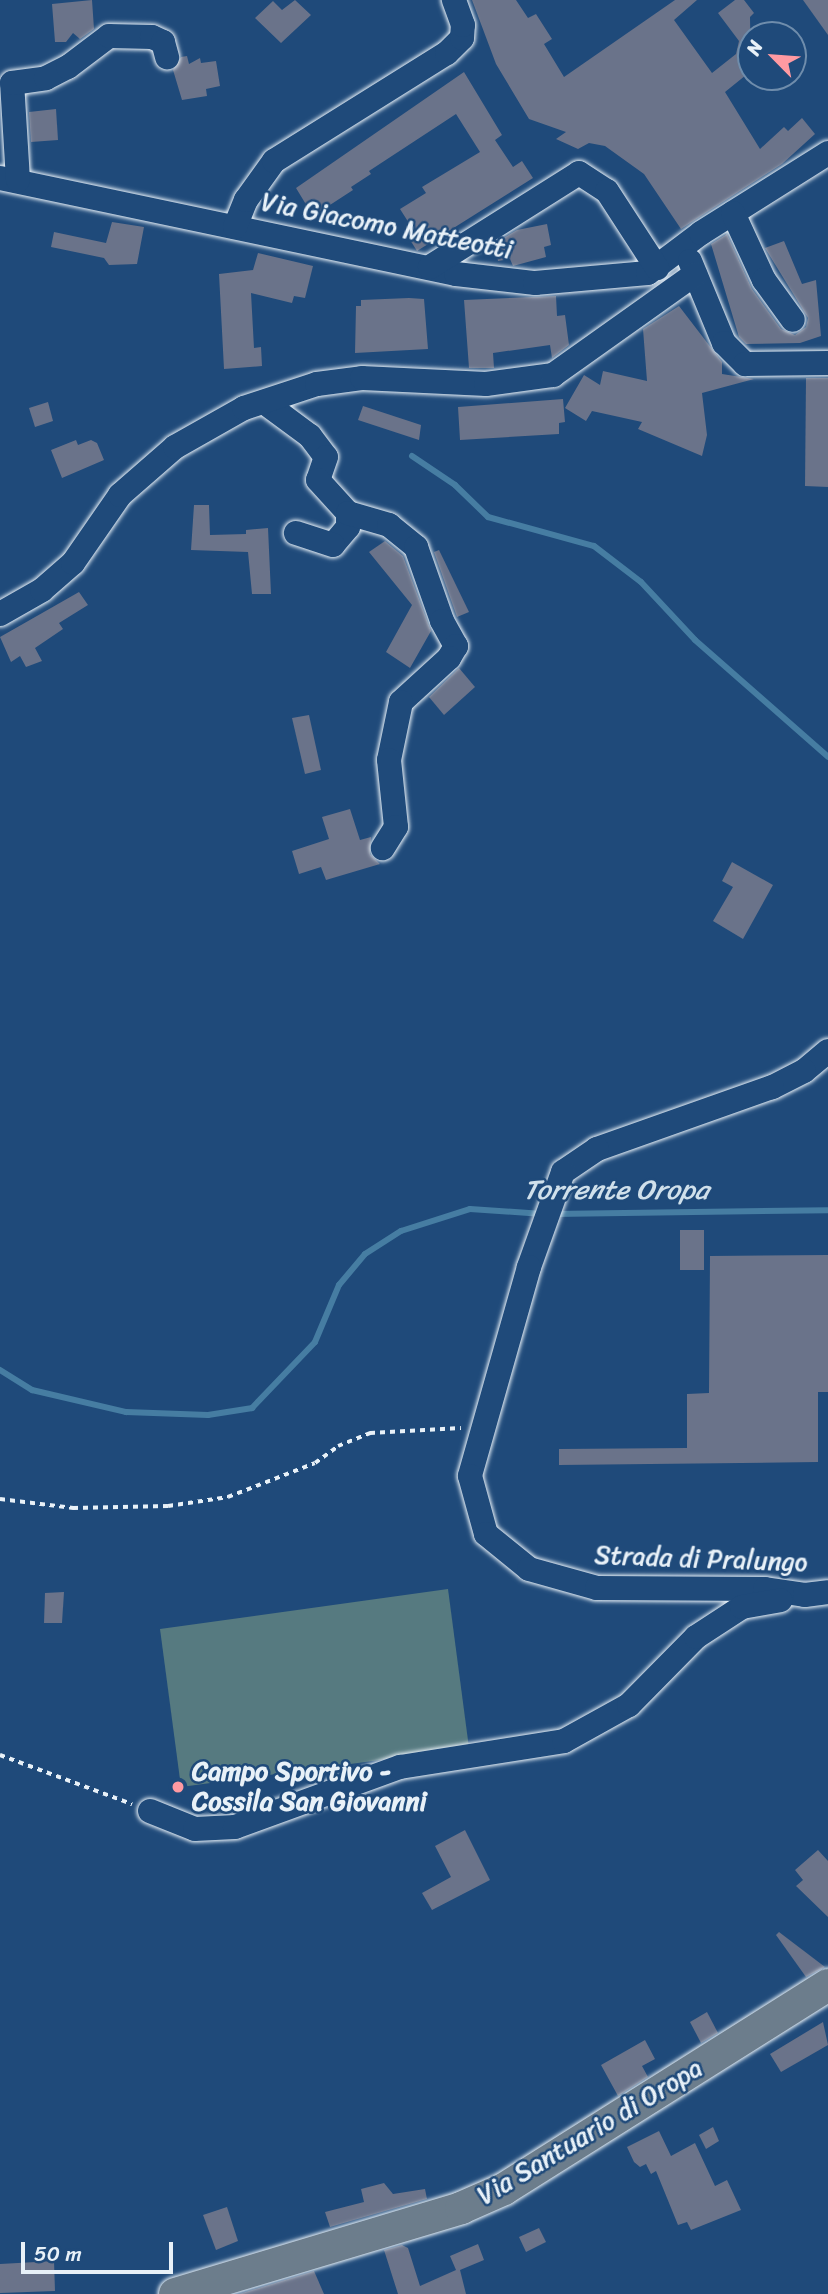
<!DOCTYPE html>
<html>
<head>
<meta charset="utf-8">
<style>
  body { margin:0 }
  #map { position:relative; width:828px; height:2294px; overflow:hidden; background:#1f4a7a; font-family:Sriracha,sans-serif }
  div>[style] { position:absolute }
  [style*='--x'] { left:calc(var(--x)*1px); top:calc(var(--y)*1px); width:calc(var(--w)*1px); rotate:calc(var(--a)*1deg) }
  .green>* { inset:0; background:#567a80 }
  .stream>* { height:6px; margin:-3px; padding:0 3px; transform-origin:3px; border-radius:3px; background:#467da2 }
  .building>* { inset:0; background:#6a738a }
  .path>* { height:3.5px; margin-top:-1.75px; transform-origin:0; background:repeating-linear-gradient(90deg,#e8f1f8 0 5px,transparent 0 10px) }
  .roads { filter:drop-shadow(0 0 2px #e8f1f8) drop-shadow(0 0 2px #e8f1f8) }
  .minor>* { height:24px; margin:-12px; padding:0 12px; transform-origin:12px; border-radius:12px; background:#1f4a7a }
  .major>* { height:32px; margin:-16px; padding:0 16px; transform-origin:16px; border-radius:16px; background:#6c7d8c }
  .dots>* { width:19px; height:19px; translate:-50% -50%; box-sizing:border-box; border:4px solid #1f4a7a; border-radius:50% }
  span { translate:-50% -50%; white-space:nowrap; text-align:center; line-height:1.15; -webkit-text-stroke:5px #1f4a7a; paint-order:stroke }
  .street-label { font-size:26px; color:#e8f1f8 }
  .poi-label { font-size:26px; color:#e8f1f8; font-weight:700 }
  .left { translate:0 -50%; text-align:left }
  .water-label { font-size:28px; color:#d0e0eb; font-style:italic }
  .north { position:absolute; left:737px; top:21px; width:70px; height:70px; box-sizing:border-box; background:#1f4a7a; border:2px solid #6f8dac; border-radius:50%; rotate:295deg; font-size:19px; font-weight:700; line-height:28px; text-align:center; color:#e8f1f8 }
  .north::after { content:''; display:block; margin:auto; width:24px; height:32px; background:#ff9aa2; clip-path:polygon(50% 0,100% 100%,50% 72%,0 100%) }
  .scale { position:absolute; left:21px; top:2242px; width:152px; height:32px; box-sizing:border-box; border:4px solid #e8f1f8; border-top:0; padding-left:9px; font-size:21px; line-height:24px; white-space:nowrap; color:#e8f1f8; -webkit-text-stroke:5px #1f4a7a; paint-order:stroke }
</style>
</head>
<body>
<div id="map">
  <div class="green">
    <i style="clip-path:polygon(448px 1589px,469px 1748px,181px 1787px,160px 1629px)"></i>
  </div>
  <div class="stream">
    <i style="--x:412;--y:456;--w:52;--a:34"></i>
    <i style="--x:455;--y:485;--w:46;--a:44.1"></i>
    <i style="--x:488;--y:517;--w:110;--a:15.3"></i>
    <i style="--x:594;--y:546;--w:59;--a:37.5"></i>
    <i style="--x:641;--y:582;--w:79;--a:47"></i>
    <i style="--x:695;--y:640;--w:177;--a:41.3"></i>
    <i style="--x:554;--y:1214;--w:274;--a:-0.8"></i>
    <i style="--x:0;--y:1370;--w:38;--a:32"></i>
    <i style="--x:32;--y:1390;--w:97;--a:13.2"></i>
    <i style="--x:126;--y:1412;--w:82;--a:2.1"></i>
    <i style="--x:208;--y:1415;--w:45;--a:-9"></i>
    <i style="--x:252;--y:1408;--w:91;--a:-46.3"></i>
    <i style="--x:315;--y:1342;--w:62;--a:-67.2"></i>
    <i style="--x:339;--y:1285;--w:40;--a:-50"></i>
    <i style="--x:365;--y:1254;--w:43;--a:-32.6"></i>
    <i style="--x:401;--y:1231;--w:72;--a:-17.7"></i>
    <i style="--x:470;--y:1209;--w:73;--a:3.9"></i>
  </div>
  <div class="building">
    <i style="clip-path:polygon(92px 0,94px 29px,80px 39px,73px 33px,66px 42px,55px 42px,52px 4px)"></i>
    <i style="clip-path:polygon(295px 0,311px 15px,281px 43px,255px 18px,273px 1px,282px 10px)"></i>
    <i style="clip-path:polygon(472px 0,516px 0,528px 18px,536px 14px,552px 39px,544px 44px,564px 77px,675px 0,697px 0,674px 20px,712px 73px,736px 54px,739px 41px,718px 13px,735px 0,744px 0,754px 13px,750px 17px,751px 71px,725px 92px,760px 149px,784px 127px,788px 131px,802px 118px,815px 134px,782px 164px,681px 229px,644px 174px,605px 146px,589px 143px,578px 149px,556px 139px,566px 132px,529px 119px,496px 64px)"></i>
    <i style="clip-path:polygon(803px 0,828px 0,828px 35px)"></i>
    <i style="clip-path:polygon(187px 56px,189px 64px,200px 58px,201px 63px,216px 61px,220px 86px,206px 89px,207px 96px,182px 100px,173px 70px,181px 57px)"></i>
    <i style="clip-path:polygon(464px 72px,502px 135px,495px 140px,513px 167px,522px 161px,533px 178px,417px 251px,407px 235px,414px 231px,400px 209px,426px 193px,422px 187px,480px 152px,456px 114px,369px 171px,371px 174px,351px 187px,353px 190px,313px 216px,296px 188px)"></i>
    <i style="clip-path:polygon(56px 109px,58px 140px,31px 142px,29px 112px)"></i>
    <i style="clip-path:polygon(112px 222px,144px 227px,137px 264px,109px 265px,104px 258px,51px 247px,54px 232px,106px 243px)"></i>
    <i style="clip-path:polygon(547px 224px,551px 245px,544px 247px,546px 257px,513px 266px,510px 259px,498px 261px,495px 243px,517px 230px)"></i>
    <i style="clip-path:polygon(727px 234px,752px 289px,781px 329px,795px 335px,806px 327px,808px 318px,765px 248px,784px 241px,802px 284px,816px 280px,821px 336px,800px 343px,746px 344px,739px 337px,711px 244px)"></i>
    <i style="clip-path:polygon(258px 253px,313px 266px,305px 298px,294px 296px,292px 303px,251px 293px,254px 348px,261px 347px,262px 366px,224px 369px,219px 274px,253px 270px)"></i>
    <i style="clip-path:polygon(556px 296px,557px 316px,565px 315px,569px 345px,552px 358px,550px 345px,493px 353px,494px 368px,469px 368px,464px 300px)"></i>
    <i style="clip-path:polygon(409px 298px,424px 299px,428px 349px,355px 353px,356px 306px,361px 306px,361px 300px)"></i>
    <i style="clip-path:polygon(679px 306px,722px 362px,722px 374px,754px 379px,702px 393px,707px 435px,702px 456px,638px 429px,642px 422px,592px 411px,586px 421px,565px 408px,584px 375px,600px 385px,603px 371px,647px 381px,643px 329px)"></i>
    <i style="clip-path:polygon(806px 378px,828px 378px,828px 487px,805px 486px)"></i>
    <i style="clip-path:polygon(563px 399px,565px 422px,559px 423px,559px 434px,460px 440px,458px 407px)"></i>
    <i style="clip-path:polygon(48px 402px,53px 421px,35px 427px,29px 408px)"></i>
    <i style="clip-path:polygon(363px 406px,421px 425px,419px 440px,358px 420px)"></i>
    <i style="clip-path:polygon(76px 440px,78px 445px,91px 440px,97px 443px,104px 460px,62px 478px,51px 450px)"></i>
    <i style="clip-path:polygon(194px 505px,209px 505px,210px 535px,246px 534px,246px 530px,268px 528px,271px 594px,252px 594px,248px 552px,191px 550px)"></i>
    <i style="clip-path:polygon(385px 541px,403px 556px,431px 631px,410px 668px,386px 652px,412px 605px,369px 552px)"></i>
    <i style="clip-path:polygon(439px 550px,469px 612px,457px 617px,434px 552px)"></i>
    <i style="clip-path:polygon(79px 592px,88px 605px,59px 623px,63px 629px,35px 648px,42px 661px,26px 667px,20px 656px,11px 662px,0 637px)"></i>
    <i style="clip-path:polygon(459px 668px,475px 687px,444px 715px,429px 697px)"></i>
    <i style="clip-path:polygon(309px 715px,321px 770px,305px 774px,292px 718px)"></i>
    <i style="clip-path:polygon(350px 809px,360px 840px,371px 837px,370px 854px,380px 864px,326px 880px,321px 867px,299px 874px,292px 851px,329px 839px,322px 817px)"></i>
    <i style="clip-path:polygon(732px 862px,773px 885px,743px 939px,713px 921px,733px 887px,722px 881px)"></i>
    <i style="clip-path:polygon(680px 1230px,704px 1230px,704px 1270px,680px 1270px)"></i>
    <i style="clip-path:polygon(828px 1255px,828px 1392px,818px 1392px,818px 1462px,559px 1465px,559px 1449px,687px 1448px,687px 1394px,709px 1393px,710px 1256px)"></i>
    <i style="clip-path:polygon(64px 1592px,62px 1623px,44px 1623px,45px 1593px)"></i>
    <i style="clip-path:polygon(465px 1830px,490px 1880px,432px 1910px,422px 1893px,451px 1877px,435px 1846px)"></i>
    <i style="clip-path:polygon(818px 1850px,828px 1861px,828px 1917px,796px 1886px,803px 1880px,795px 1870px)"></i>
    <i style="clip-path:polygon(779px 1932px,825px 1967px,806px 1977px,776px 1935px)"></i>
    <i style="clip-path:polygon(707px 2012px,718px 2033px,701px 2043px,690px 2022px)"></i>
    <i style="clip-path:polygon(823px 2022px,828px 2045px,781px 2072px,770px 2054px)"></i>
    <i style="clip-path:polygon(645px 2040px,655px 2059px,642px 2066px,648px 2077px,618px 2096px,601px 2065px)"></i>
    <i style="clip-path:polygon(713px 2127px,719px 2141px,706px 2149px,699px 2135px)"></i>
    <i style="clip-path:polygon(659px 2131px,671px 2156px,695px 2143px,715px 2186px,727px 2180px,741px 2210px,691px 2230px,687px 2222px,678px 2225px,656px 2171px,651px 2174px,646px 2164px,640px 2167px,634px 2162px,627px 2147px)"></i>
    <i style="clip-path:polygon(384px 2183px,393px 2194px,425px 2189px,427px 2199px,330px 2227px,325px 2212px,364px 2202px,361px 2189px)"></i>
    <i style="clip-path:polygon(227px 2207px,238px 2241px,216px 2250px,203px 2215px)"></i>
    <i style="clip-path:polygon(539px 2228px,546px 2242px,526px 2252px,519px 2237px)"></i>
    <i style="clip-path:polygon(478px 2244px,484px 2260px,460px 2270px,466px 2294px,398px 2294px,384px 2250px,402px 2245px,408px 2248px,420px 2286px,456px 2270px,450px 2256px)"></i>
    <i style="clip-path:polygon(54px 2261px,55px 2291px,0 2293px,0 2264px)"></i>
    <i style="clip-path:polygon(314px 2271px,324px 2294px,239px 2294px)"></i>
  </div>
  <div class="path">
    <i style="--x:0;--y:1499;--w:74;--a:7"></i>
    <i style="--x:73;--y:1508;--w:95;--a:-1.2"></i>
    <i style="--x:168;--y:1506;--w:61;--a:-8.5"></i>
    <i style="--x:228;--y:1497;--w:93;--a:-21.3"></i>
    <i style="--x:315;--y:1463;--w:29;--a:-36"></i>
    <i style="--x:338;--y:1446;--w:35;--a:-22"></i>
    <i style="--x:370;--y:1433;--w:91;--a:-3.1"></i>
    <i style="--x:0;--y:1755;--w:141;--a:20.4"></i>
  </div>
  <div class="roads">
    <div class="minor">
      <i style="--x:0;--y:178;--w:466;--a:11.9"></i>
      <i style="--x:456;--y:274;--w:80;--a:6.5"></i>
      <i style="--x:535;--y:283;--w:113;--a:-5.1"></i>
      <i style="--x:648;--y:273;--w:66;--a:-37"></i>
      <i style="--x:701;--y:233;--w:150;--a:-32.2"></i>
      <i style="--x:18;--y:180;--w:97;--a:-93.5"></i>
      <i style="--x:12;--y:83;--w:34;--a:-8"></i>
      <i style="--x:46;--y:78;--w:25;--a:-27"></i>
      <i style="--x:68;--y:67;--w:51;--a:-37.1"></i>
      <i style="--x:109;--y:36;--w:43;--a:1.3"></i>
      <i style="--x:152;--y:37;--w:12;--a:24"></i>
      <i style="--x:163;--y:42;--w:16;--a:75"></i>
      <i style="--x:733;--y:213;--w:74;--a:65.2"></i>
      <i style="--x:764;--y:280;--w:49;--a:54.1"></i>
      <i style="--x:235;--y:227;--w:29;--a:-68"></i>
      <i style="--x:246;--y:200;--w:48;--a:-54.3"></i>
      <i style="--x:274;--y:161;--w:204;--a:-32"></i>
      <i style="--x:447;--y:53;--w:21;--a:-45"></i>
      <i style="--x:462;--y:38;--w:13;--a:-86"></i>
      <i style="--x:463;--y:25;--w:27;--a:-110"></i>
      <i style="--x:690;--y:261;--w:89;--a:67.5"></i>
      <i style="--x:724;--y:343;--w:30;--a:45"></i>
      <i style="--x:745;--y:364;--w:83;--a:-0.7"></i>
      <i style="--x:430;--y:267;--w:176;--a:-32.2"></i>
      <i style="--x:579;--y:173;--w:33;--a:33"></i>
      <i style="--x:607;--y:191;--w:92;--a:57"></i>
      <i style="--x:264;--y:402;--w:57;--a:36.5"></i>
      <i style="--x:310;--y:436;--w:26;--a:53"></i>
      <i style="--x:326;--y:457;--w:24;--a:109"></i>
      <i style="--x:318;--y:480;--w:45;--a:47.7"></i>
      <i style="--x:348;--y:513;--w:14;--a:90"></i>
      <i style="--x:348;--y:527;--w:23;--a:130"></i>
      <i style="--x:333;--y:545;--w:39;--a:-162"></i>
      <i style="--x:348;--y:513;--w:43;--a:16.3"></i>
      <i style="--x:389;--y:525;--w:35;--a:39"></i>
      <i style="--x:416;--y:547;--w:78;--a:70.6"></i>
      <i style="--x:442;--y:621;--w:29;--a:61"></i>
      <i style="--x:456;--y:646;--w:14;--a:120"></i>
      <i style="--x:449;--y:658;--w:65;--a:137.5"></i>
      <i style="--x:401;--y:702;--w:59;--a:101.7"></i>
      <i style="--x:389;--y:760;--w:67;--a:84"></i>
      <i style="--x:396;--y:827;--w:25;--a:122"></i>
      <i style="--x:0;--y:614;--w:48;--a:-29.7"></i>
      <i style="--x:42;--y:590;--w:41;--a:-41.1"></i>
      <i style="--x:73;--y:563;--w:83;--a:-55.3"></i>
      <i style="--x:120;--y:495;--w:73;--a:-41.1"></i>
      <i style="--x:175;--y:447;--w:79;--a:-29.5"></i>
      <i style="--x:244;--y:408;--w:77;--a:-18.2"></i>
      <i style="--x:317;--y:384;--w:45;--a:-7.6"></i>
      <i style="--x:362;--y:378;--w:124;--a:2.8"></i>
      <i style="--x:486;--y:384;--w:68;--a:-7.7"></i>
      <i style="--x:553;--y:375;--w:174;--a:-35.4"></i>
      <i style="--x:828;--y:1051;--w:31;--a:140"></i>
      <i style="--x:804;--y:1071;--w:36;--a:153"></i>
      <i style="--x:772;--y:1087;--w:186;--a:160.5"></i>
      <i style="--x:597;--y:1149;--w:41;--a:145.9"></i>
      <i style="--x:563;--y:1172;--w:101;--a:109.7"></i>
      <i style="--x:529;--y:1267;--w:217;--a:105.8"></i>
      <i style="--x:470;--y:1476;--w:60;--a:74.6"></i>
      <i style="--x:486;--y:1534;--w:55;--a:39.1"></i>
      <i style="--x:529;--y:1569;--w:71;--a:15.6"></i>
      <i style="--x:597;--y:1588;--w:168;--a:0.3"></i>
      <i style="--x:765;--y:1589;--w:40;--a:8.5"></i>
      <i style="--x:805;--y:1595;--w:23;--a:-7"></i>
      <i style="--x:150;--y:1811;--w:48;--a:21.8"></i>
      <i style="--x:195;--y:1829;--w:40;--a:-2.9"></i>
      <i style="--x:235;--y:1827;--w:176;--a:-20"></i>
      <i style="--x:400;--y:1767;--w:166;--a:-9"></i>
      <i style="--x:564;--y:1741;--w:74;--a:-29"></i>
      <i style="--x:629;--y:1705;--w:95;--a:-45.4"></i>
      <i style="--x:696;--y:1637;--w:55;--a:-33.1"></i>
      <i style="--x:742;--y:1607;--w:39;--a:-10"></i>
    </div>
    <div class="major">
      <i style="--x:175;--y:2294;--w:299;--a:-16.7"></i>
      <i style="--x:461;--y:2208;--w:47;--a:-23.8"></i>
      <i style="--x:504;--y:2189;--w:383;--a:-32.2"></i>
    </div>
  </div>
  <div class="dots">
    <i style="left:178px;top:1787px;background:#ff9aa2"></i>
  </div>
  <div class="street-label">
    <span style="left:387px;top:226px;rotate:11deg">Via Giacomo Matteotti</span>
    <span style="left:701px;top:1559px;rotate:2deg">Strada di Pralungo</span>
    <span style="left:590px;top:2132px;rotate:-31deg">Via Santuario di Oropa</span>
  </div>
  <div class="poi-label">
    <span class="left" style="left:192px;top:1787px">Campo Sportivo -<br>Cossila San Giovanni</span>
  </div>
  <div class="water-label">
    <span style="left:616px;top:1190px">Torrente Oropa</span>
  </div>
  <div class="north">N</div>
  <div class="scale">50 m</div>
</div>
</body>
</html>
